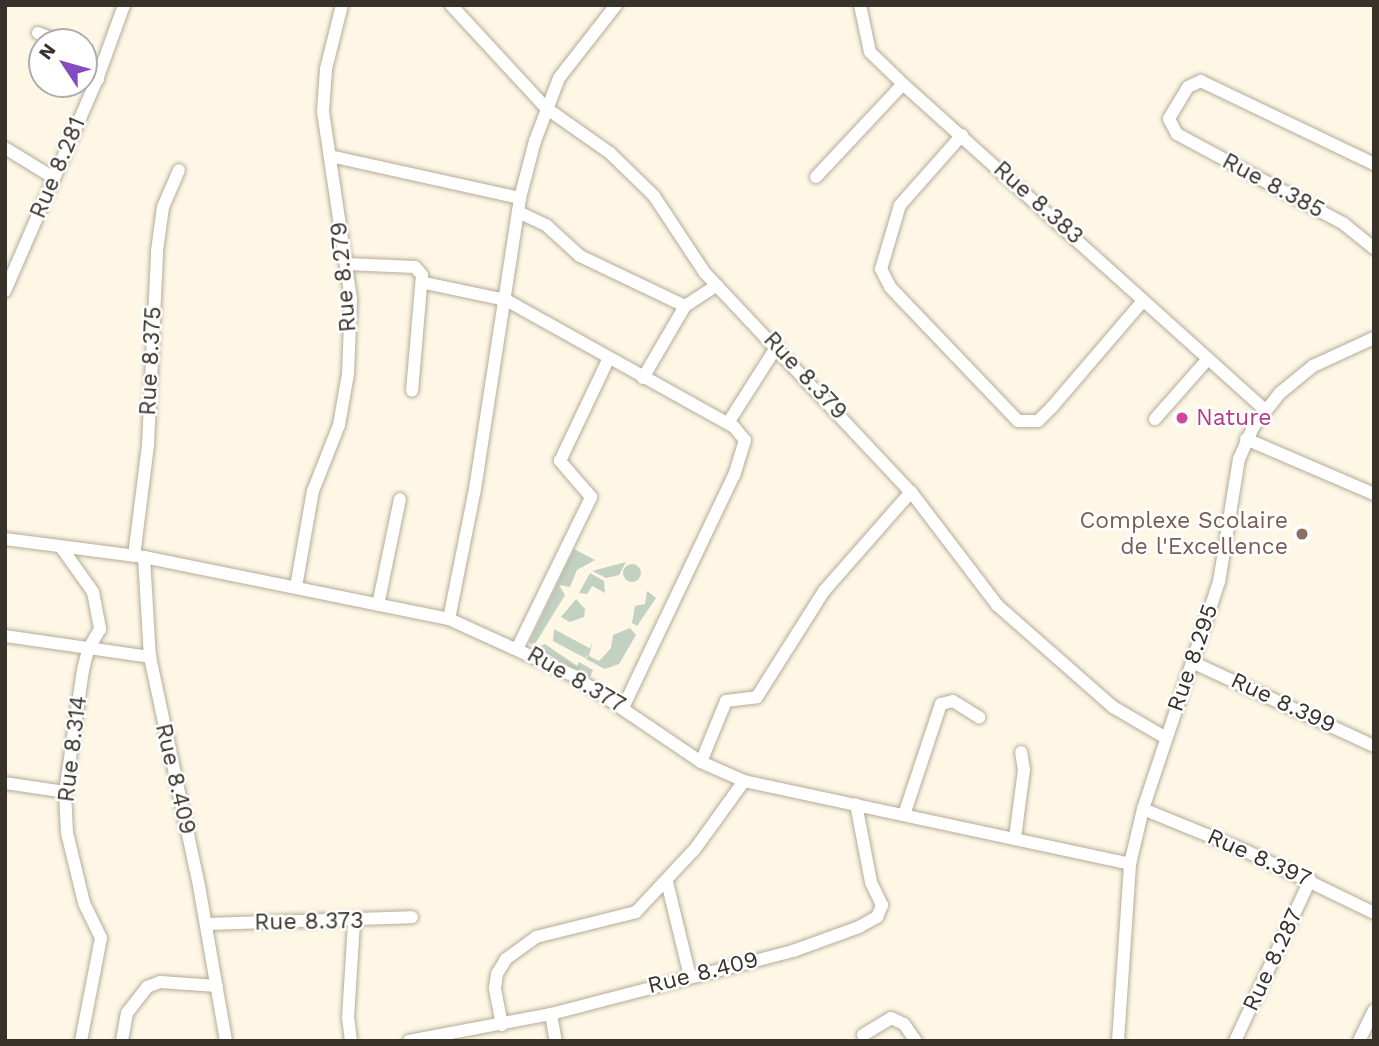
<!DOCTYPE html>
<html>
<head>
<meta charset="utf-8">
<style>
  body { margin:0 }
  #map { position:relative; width:1379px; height:1046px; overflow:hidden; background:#fef7e6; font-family:"Work Sans",sans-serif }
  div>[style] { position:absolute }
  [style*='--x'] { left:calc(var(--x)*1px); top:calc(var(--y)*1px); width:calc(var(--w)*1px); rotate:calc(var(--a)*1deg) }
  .green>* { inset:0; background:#c2d1c2 }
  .round { border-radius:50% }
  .roads { filter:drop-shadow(0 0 2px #b4ac98) drop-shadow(0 0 2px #b4ac98) }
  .minor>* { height:12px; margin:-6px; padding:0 6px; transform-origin:6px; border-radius:6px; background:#fff }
  .dots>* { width:19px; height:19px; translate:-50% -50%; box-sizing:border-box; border:4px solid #fff; border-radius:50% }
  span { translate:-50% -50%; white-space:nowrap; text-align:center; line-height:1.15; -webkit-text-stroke:5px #fff; paint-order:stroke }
  .street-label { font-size:23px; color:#37332b }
  .hotel-label { font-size:23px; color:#b23c85 }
  .left { translate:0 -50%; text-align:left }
  .education-label { font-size:23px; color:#785e54 }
  .right { translate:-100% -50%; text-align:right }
  .frame { position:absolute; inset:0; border:7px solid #37332b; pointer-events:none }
  .north { position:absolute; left:28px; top:28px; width:70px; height:70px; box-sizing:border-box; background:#fff; border:2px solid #afadaa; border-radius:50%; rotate:306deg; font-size:19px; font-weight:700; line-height:28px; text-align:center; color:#37332b }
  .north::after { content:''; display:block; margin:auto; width:24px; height:32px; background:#844cc3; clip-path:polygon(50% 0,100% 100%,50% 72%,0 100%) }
</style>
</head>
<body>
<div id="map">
  <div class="green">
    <i style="clip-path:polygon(574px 549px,595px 560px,577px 570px,570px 587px,559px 585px,565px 595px,535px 644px,529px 643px)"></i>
    <i style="clip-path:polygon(626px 562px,619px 575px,606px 578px,592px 571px)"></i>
    <i class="round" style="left:623px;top:564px;width:18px;height:18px"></i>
    <i style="clip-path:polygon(590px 573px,604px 581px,605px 593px,592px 586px,587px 594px,579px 593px)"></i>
    <i style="clip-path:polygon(647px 591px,656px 598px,637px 626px,632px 623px,635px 606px,645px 604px)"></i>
    <i style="clip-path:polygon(576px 599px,585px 609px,584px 617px,570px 622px,561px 617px)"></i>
    <i style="clip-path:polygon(630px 628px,636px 635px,619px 664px,605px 669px,586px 659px,593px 640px,589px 656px,599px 661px,611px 648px,613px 635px)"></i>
    <i style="clip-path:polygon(554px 629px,591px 649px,585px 658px,553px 641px)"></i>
    <i style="clip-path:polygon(545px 644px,577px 666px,579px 662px,593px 670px,590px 677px,544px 652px,540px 646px)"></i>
  </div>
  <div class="roads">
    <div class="minor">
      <i style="--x:451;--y:5;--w:140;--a:47.3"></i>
      <i style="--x:546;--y:108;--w:78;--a:35.1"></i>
      <i style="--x:610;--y:153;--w:62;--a:44.3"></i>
      <i style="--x:654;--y:196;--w:92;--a:56.5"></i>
      <i style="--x:705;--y:273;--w:301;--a:46.8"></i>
      <i style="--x:911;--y:492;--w:142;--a:52.7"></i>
      <i style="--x:997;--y:605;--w:154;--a:41.3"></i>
      <i style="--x:1113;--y:707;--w:61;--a:30.3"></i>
      <i style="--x:860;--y:5;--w:48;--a:78"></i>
      <i style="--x:870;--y:52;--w:46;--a:44.1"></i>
      <i style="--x:38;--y:33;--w:24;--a:22"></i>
      <i style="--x:84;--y:65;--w:20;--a:45"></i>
      <i style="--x:962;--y:135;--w:94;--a:131.5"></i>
      <i style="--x:900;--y:205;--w:67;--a:106.5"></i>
      <i style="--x:881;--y:269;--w:20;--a:63"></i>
      <i style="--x:890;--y:287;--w:185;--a:46.3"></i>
      <i style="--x:1018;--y:421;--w:20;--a:0"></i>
      <i style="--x:1038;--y:421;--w:20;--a:-45"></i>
      <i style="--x:1052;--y:407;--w:140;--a:-49.4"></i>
      <i style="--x:5;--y:148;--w:57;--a:31.5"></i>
      <i style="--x:330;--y:156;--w:195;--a:12.5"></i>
      <i style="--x:1374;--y:164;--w:192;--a:-154.4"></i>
      <i style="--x:1201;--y:81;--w:14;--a:155"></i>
      <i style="--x:1188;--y:87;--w:37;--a:121"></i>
      <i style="--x:1169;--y:119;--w:17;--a:62"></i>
      <i style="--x:1177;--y:134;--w:190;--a:28.3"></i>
      <i style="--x:1344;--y:224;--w:38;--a:39"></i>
      <i style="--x:816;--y:177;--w:127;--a:-46.9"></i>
      <i style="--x:903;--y:84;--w:487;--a:42"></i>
      <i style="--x:518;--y:212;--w:31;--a:25"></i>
      <i style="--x:546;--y:225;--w:46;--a:42.4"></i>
      <i style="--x:580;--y:256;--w:116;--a:25.5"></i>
      <i style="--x:346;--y:264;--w:69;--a:2.5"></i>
      <i style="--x:415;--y:267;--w:11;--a:49"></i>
      <i style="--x:422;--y:275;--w:116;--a:94.9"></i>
      <i style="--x:425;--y:283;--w:83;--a:11.9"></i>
      <i style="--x:506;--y:300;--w:261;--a:29.1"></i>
      <i style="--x:734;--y:427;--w:17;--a:50"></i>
      <i style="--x:745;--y:440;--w:37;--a:107"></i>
      <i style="--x:734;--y:475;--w:256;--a:115.5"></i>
      <i style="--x:5;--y:291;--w:233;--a:-66.5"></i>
      <i style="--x:98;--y:77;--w:77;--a:-70.1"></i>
      <i style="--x:643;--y:378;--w:83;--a:-59.7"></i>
      <i style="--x:685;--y:306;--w:38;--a:-33"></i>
      <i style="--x:1155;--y:419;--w:79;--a:-48.6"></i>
      <i style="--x:728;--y:423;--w:91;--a:-57.5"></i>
      <i style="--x:1246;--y:439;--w:139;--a:23.3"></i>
      <i style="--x:5;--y:539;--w:140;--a:7.4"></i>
      <i style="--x:144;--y:557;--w:311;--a:11.5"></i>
      <i style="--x:449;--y:619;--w:137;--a:24.5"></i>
      <i style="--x:574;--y:676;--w:153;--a:34.1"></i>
      <i style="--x:701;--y:762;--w:47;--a:23.8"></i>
      <i style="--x:744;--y:781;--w:395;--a:12.1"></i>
      <i style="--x:61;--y:547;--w:55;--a:54.6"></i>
      <i style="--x:93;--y:592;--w:38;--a:79"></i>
      <i style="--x:100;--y:629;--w:24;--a:120"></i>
      <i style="--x:88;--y:650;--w:21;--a:104"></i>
      <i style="--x:83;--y:670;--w:123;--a:98.4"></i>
      <i style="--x:65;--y:792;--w:41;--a:87.2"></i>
      <i style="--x:67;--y:833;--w:72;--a:76.3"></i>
      <i style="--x:84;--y:903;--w:39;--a:64"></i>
      <i style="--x:101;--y:938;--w:105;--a:101"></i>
      <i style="--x:134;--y:556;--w:112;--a:-82.8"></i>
      <i style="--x:148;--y:445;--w:194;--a:-87.3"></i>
      <i style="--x:157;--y:251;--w:44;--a:-82.2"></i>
      <i style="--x:163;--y:207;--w:40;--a:-66.6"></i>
      <i style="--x:144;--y:557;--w:100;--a:86.6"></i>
      <i style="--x:150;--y:657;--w:234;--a:77.9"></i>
      <i style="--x:199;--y:886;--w:157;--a:80.1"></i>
      <i style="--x:296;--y:587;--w:97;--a:-80"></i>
      <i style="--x:313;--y:491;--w:71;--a:-68.5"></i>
      <i style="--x:339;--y:425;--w:52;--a:-80"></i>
      <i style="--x:348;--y:374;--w:75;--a:-87.7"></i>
      <i style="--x:351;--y:299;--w:190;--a:-98.5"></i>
      <i style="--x:323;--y:111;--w:42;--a:-85.9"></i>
      <i style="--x:326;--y:69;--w:66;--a:-76"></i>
      <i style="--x:378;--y:605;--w:108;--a:-78.3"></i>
      <i style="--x:449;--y:619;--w:133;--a:-78.7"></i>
      <i style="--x:475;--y:489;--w:294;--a:-81.2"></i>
      <i style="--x:520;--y:198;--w:59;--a:-75.3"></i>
      <i style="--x:535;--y:141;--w:67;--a:-69.1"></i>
      <i style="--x:559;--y:78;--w:93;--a:-52"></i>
      <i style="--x:5;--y:636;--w:147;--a:8.2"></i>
      <i style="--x:518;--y:647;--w:167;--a:-64"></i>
      <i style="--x:591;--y:497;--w:48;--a:-130.7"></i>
      <i style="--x:560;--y:461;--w:114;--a:-64.6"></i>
      <i style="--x:1192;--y:662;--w:200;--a:24.8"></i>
      <i style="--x:701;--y:762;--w:66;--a:-67.7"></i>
      <i style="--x:726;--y:701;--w:31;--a:-7"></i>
      <i style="--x:757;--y:697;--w:125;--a:-57.7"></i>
      <i style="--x:824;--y:591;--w:132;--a:-48.7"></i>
      <i style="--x:5;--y:783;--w:61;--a:8.5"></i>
      <i style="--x:1143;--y:809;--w:111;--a:22.2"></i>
      <i style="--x:1246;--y:851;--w:142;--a:25.8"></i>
      <i style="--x:904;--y:815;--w:117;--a:-71.6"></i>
      <i style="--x:941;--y:704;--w:12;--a:-14"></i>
      <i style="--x:953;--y:701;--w:31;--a:32"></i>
      <i style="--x:1015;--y:838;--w:69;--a:-82.5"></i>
      <i style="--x:1024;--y:770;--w:18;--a:-99"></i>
      <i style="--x:667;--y:882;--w:97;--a:76.3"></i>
      <i style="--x:206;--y:924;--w:206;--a:-1.9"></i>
      <i style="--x:551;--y:1014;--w:27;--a:80"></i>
      <i style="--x:502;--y:1025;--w:38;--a:-101"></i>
      <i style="--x:495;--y:988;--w:14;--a:-82"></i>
      <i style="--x:497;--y:974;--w:17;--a:-59"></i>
      <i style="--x:506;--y:959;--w:37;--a:-36"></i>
      <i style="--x:536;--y:937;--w:103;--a:-14"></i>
      <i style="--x:636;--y:912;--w:86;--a:-46.9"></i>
      <i style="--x:695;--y:849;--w:84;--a:-54.2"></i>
      <i style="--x:863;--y:1035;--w:33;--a:-31"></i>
      <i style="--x:891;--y:1018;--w:14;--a:25"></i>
      <i style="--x:904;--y:1024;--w:21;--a:55"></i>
      <i style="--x:122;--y:1041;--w:28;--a:-80"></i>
      <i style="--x:127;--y:1013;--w:33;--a:-52"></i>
      <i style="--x:147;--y:987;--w:14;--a:-21"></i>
      <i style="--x:160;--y:982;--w:57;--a:4"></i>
      <i style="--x:351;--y:1041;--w:23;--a:-97"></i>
      <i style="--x:348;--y:1018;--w:96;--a:-86.4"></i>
      <i style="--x:409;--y:1041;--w:145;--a:-10.8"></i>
      <i style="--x:551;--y:1014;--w:250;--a:-14.6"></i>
      <i style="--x:793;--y:951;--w:70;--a:-20"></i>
      <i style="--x:859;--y:927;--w:21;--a:-29"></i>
      <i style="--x:877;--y:917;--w:13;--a:-67"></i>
      <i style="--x:882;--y:905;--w:25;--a:-116"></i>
      <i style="--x:871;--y:882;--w:79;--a:-100.9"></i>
      <i style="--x:1118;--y:1041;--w:177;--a:-86.1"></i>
      <i style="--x:1130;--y:864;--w:57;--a:-76.7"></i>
      <i style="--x:1143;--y:809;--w:239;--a:-71.5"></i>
      <i style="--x:1219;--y:582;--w:125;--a:-80.8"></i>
      <i style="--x:1239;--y:459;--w:35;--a:-66"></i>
      <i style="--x:1253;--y:427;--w:43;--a:-51.5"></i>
      <i style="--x:1280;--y:393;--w:43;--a:-39.3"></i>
      <i style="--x:1313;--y:366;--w:67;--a:-24.7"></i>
      <i style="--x:1235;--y:1041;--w:178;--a:-65"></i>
      <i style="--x:1359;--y:1041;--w:34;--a:-64"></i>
    </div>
  </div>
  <div class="dots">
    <i style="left:1182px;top:418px;background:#d1479c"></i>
    <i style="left:1302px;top:534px;background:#8d6e63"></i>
  </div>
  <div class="street-label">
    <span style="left:58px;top:168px;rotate:-67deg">Rue 8.281</span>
    <span style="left:1273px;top:186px;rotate:28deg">Rue 8.385</span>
    <span style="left:1038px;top:203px;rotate:42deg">Rue 8.383</span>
    <span style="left:344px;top:277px;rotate:-95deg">Rue 8.279</span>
    <span style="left:151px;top:361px;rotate:-87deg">Rue 8.375</span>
    <span style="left:805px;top:376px;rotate:47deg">Rue 8.379</span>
    <span style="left:1193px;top:658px;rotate:-71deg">Rue 8.295</span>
    <span style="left:576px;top:680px;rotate:30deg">Rue 8.377</span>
    <span style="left:1283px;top:703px;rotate:25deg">Rue 8.399</span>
    <span style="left:73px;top:749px;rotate:-83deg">Rue 8.314</span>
    <span style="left:175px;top:779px;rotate:77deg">Rue 8.409</span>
    <span style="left:1259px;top:858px;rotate:24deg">Rue 8.397</span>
    <span style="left:309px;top:922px;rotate:-1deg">Rue 8.373</span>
    <span style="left:1273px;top:960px;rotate:-65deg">Rue 8.287</span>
    <span style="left:703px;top:973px;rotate:-14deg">Rue 8.409</span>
  </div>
  <div class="hotel-label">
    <span class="left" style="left:1196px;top:418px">Nature</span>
  </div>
  <div class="education-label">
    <span class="right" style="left:1288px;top:534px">Complexe Scolaire<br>de l'Excellence</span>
  </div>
  <div class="frame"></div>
  <div class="north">N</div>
</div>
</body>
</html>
